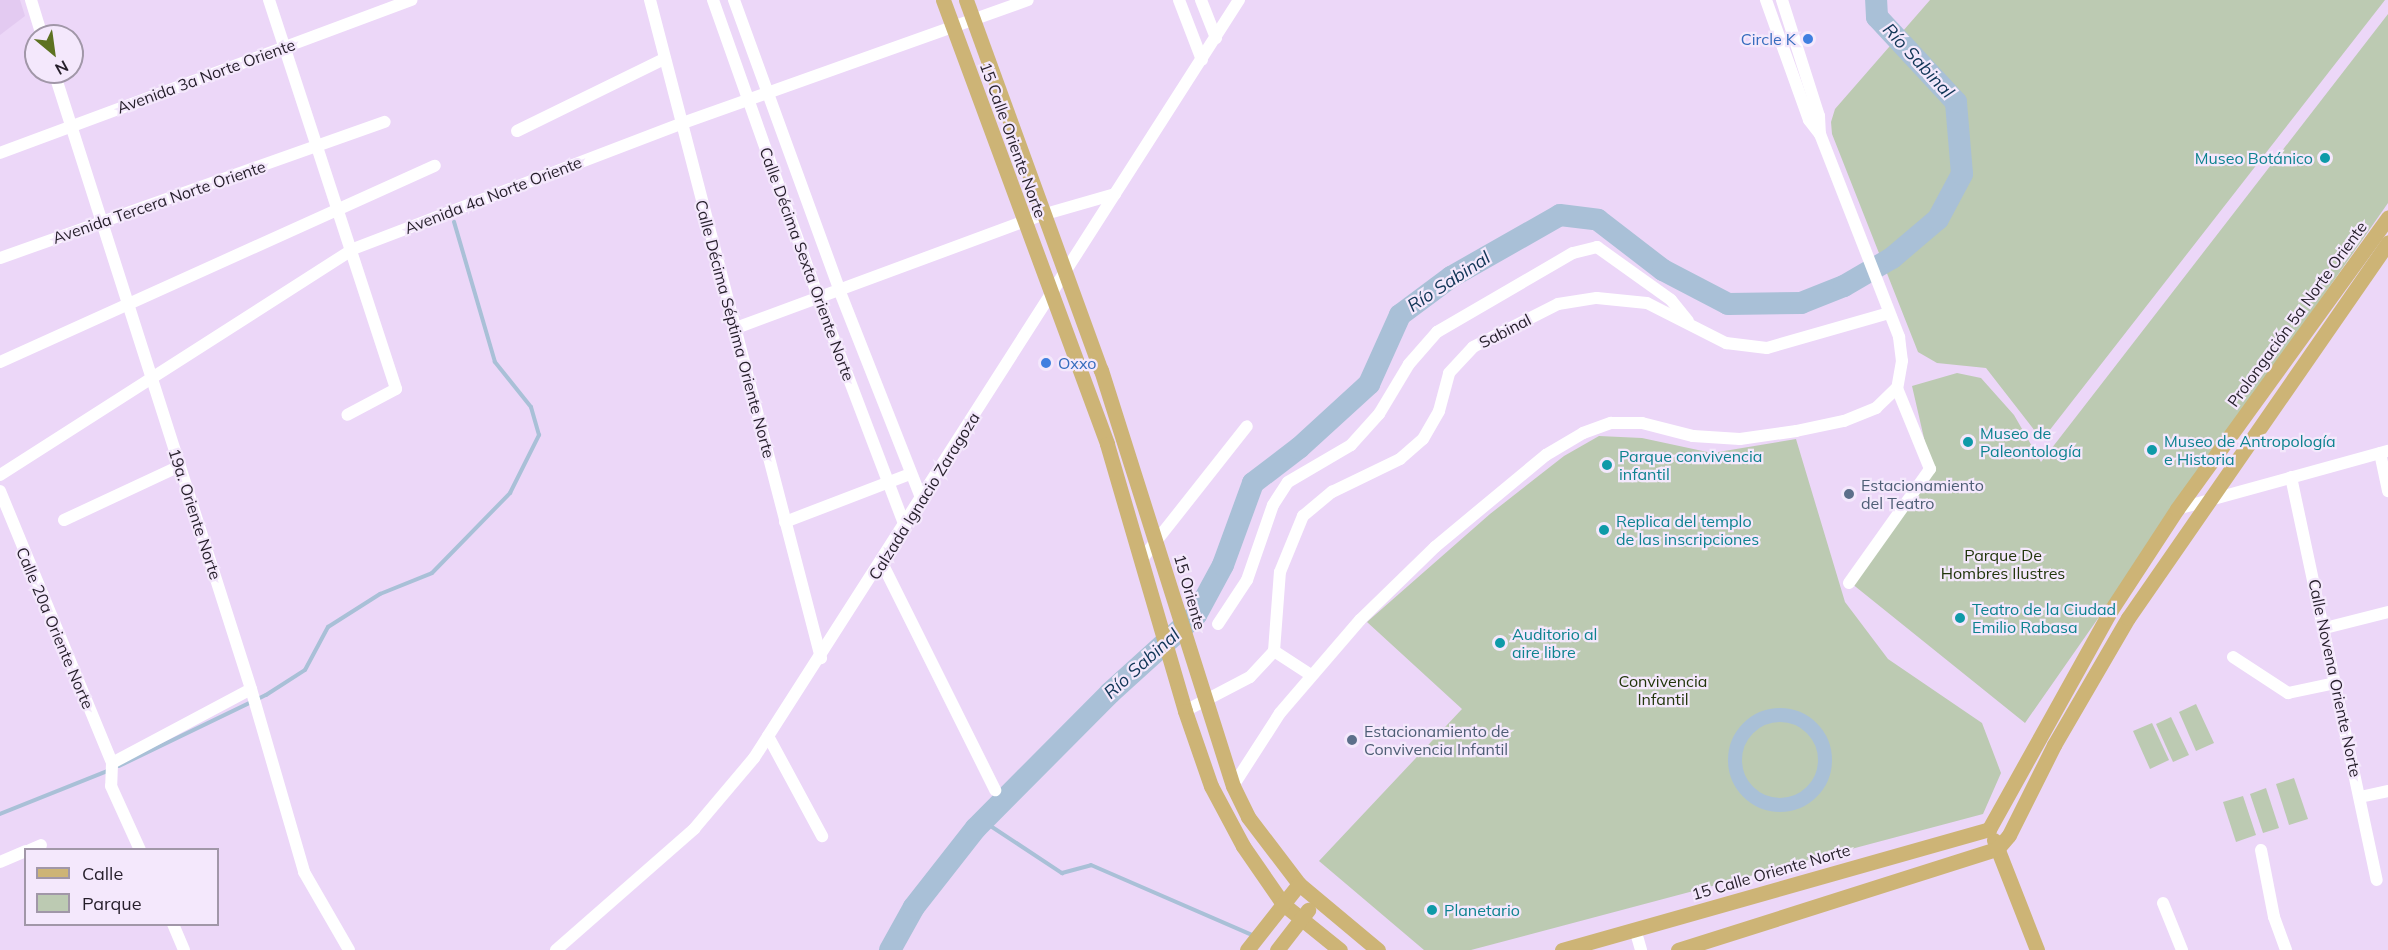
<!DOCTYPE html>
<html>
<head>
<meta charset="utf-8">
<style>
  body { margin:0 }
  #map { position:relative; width:2388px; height:950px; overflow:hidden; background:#ecd7f8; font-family:Mulish,sans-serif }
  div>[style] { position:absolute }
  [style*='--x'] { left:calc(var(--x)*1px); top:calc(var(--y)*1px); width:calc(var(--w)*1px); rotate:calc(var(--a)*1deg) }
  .built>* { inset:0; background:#e3caf1 }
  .green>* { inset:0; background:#bccab2 }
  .stream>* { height:4px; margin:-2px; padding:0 2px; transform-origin:2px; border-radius:2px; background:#a9c0d7 }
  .canal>* { height:14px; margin:-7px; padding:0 7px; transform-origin:7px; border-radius:7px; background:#a9c0d7 }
  .canal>.ring { margin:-7px; padding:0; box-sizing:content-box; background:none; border:14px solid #a9c0d7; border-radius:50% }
  .river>* { height:22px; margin:-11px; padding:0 11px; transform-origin:11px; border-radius:11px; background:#a9c0d7 }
  .minor>* { height:12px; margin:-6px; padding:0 6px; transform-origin:6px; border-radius:6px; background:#fff }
  .major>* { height:15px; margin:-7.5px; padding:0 7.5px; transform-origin:7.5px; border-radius:7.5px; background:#cdb476 }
  .dots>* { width:16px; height:16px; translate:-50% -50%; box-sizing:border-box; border:3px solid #f4e8fc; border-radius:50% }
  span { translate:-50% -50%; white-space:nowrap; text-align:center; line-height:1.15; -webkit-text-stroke:4.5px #f4e8fc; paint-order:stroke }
  .shop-label { font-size:16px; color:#366cbe }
  .right { translate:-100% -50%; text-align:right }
  .left { translate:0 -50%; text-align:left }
  .street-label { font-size:16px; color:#251e2a }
  .culture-label { font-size:16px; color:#0d838f }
  .service-label { font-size:16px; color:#4e5e75 }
  .park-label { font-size:16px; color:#21350a }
  .water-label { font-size:18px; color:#103556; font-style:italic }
  .legend { position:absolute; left:24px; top:848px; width:195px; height:78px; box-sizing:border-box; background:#f4e8fc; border:2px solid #a197a8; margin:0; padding:8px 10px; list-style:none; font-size:18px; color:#251e2a }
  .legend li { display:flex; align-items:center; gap:12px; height:30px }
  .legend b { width:30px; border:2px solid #a197a8 }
  .north { position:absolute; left:24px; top:24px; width:60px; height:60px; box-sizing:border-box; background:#f4e8fc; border:2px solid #a197a8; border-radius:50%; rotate:151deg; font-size:16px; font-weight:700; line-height:24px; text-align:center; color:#251e2a }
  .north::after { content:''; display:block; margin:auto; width:21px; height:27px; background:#5d7221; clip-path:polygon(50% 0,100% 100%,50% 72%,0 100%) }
</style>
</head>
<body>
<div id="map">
  <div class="built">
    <i style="clip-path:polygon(0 0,20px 0,25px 16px,0 35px)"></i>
  </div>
  <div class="green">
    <i style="clip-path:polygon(1930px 0,2385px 0,2042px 440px,1986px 368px,1937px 363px,1918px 352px,1832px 134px,1831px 122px,1835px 109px)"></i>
    <i style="clip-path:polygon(2388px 14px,2388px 203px,2025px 723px,1851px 583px,1932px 473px,1912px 386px,1957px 373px,1981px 378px,2014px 415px,2041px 462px)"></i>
    <i style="clip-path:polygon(1599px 436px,1642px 438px,1712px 453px,1796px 439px,1845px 602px,1888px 659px,1982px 723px,2001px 773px,1983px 814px,1471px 950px,1424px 950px,1319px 861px,1462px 709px,1367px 622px,1490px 514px,1564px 456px)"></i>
    <i style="clip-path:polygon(2196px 704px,2214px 743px,2196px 751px,2179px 712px)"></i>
    <i style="clip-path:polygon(2171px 717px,2189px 755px,2173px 762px,2156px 724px)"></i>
    <i style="clip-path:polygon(2152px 723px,2169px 760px,2150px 769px,2133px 731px)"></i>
    <i style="clip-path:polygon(2294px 778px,2308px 819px,2289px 825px,2276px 784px)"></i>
    <i style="clip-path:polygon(2266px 788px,2279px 828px,2263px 833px,2250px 794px)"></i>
    <i style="clip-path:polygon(2243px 796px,2256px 835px,2236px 842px,2223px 802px)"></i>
  </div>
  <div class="stream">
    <i style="--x:119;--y:766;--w:163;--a:-25.8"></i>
    <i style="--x:266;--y:695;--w:46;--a:-32.7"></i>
    <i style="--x:305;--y:670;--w:49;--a:-61.9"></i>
    <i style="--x:328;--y:627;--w:62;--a:-32.4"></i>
    <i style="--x:380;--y:594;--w:56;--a:-22"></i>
    <i style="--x:432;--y:573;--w:112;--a:-45.7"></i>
    <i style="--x:510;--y:493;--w:65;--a:-63.4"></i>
    <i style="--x:539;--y:435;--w:29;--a:-106"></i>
    <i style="--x:531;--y:407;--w:58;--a:-128.7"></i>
    <i style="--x:495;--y:362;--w:146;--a:-106.3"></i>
    <i style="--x:0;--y:814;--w:118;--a:-21.8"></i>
    <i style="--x:983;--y:821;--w:95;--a:33.4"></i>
    <i style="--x:1062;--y:873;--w:30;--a:-15"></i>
    <i style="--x:1091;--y:865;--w:176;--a:23.5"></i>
  </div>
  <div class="canal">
    <i class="ring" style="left:1735px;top:715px;width:76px;height:76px"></i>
  </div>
  <div class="river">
    <i style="--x:890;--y:950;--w:49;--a:-60.8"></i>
    <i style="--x:914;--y:907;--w:100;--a:-51.9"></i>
    <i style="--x:976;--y:828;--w:190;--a:-45.2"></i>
    <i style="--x:1110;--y:693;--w:116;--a:-42.2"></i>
    <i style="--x:1196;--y:615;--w:57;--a:-61.6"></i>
    <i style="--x:1223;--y:565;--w:87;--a:-69.9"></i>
    <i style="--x:1253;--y:483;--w:58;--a:-37.3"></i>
    <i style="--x:1299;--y:448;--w:95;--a:-42.4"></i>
    <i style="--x:1369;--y:384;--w:76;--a:-65.8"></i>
    <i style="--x:1400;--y:315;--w:64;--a:-36.7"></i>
    <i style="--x:1451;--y:277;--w:125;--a:-29.6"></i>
    <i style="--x:1560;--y:215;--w:38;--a:7"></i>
    <i style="--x:1598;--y:220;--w:82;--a:37.6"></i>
    <i style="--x:1663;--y:270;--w:73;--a:27.6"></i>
    <i style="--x:1728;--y:304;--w:73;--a:-0.8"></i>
    <i style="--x:1801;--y:303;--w:46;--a:-21.6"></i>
    <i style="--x:1844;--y:286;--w:56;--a:-30.3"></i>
    <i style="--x:1892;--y:258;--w:60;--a:-40.3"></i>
    <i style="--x:1938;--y:219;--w:51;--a:-61.9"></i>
    <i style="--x:1962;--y:174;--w:72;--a:-94.8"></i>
    <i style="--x:1956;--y:102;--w:116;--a:-132.9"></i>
    <i style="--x:1877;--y:17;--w:17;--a:-93"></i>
  </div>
  <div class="minor">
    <i style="--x:31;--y:0;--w:38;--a:73"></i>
    <i style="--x:269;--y:0;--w:409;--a:71.9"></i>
    <i style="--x:396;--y:389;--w:55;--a:152"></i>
    <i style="--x:650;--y:0;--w:680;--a:75.43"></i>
    <i style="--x:713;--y:0;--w:318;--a:70.5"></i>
    <i style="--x:819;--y:300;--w:242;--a:69.2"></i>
    <i style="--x:734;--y:0;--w:311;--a:70"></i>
    <i style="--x:840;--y:292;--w:224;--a:68.5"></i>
    <i style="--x:1179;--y:0;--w:64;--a:69"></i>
    <i style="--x:1201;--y:0;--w:41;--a:68.5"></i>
    <i style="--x:1766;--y:0;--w:127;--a:70.3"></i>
    <i style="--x:1809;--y:120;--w:18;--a:52"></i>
    <i style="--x:1782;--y:0;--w:122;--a:72.3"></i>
    <i style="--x:1819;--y:116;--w:18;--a:87"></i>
    <i style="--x:1820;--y:134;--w:218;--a:68.7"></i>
    <i style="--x:1899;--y:337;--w:24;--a:83"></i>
    <i style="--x:1902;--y:361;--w:27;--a:100"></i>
    <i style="--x:54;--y:72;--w:648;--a:72.29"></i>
    <i style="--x:251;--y:689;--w:191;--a:73.8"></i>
    <i style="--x:304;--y:872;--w:90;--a:60"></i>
    <i style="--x:517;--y:131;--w:164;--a:-26.1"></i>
    <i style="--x:0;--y:153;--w:439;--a:-20.4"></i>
    <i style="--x:0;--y:258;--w:408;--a:-19.5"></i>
    <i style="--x:736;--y:328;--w:326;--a:-20.3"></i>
    <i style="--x:1042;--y:215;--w:76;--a:-16"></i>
    <i style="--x:0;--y:362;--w:477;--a:-24.3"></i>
    <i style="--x:2380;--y:453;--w:39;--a:78"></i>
    <i style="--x:0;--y:475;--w:419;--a:-32.6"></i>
    <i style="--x:353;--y:249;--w:350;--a:-20.9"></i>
    <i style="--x:680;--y:124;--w:369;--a:-19.6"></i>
    <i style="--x:2291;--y:477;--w:412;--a:78"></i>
    <i style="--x:0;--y:491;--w:294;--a:67.6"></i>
    <i style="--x:2177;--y:509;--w:219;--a:-15.4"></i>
    <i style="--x:64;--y:520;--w:128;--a:-25"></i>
    <i style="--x:785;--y:522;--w:134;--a:-21"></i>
    <i style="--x:1142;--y:559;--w:169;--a:-51.7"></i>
    <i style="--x:882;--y:563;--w:254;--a:63.5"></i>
    <i style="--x:1849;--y:583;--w:140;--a:-54.6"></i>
    <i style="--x:1930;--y:469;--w:87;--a:-112.2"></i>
    <i style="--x:1218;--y:624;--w:53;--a:-56.6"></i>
    <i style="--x:1247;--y:580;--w:79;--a:-70.9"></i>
    <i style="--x:1273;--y:505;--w:27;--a:-57"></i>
    <i style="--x:1288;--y:482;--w:73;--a:-30.4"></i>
    <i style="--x:1351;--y:445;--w:42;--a:-47.9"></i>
    <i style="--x:1379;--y:414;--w:58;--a:-59"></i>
    <i style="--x:1409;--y:364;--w:43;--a:-48.8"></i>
    <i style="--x:1437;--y:332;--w:157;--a:-30.2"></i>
    <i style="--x:1573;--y:253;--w:25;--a:-14"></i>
    <i style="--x:1597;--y:247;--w:91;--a:35.6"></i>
    <i style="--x:1671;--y:300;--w:27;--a:51"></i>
    <i style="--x:2325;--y:628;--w:65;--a:-14.3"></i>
    <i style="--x:1274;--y:651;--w:44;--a:33"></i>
    <i style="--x:2233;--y:657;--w:66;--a:33.2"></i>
    <i style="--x:2288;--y:693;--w:49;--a:-11.8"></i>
    <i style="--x:1185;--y:711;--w:73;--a:-27.6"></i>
    <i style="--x:1250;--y:677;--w:35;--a:-47"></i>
    <i style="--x:1274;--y:651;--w:79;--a:-85.7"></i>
    <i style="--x:1280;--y:572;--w:61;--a:-67.7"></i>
    <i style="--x:1303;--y:516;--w:38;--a:-40"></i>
    <i style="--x:1332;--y:492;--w:76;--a:-25.9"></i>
    <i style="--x:1400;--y:459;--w:30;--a:-41"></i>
    <i style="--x:1423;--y:439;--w:32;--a:-60"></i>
    <i style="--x:1439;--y:411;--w:39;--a:-75"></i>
    <i style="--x:1449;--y:373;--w:35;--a:-47"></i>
    <i style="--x:1473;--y:347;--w:95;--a:-26.8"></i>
    <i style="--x:1558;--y:304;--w:39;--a:-9"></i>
    <i style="--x:1597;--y:298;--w:50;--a:5.7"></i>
    <i style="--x:1647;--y:303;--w:89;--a:26.9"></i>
    <i style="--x:1726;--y:343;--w:41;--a:7"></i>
    <i style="--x:1767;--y:348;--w:127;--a:-16"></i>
    <i style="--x:768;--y:736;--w:114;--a:61.6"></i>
    <i style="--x:112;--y:763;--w:157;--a:-28"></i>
    <i style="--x:112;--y:763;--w:23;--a:92"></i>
    <i style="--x:111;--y:786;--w:70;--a:65.6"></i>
    <i style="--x:1233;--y:786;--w:87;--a:-57.2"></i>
    <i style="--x:1280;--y:713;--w:123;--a:-49.3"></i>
    <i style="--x:1360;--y:620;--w:105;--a:-44.2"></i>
    <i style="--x:1435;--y:547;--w:144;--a:-39.7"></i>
    <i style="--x:1546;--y:455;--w:43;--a:-30.7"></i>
    <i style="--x:1583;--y:433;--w:30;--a:-20"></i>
    <i style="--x:1611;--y:423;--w:31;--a:0"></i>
    <i style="--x:1642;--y:423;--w:53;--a:14.3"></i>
    <i style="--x:1693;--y:436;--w:47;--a:3.7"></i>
    <i style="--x:1740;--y:439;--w:57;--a:-8.1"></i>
    <i style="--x:1796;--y:431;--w:49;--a:-11.8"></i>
    <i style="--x:1844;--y:421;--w:35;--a:-22"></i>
    <i style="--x:1876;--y:408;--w:29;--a:-44"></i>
    <i style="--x:2360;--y:797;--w:29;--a:-12"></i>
    <i style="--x:30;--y:850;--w:12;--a:-24"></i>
    <i style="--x:2261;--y:850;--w:68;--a:79"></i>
    <i style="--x:2274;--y:917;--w:35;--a:70"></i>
    <i style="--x:0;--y:862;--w:28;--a:-23"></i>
    <i style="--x:2163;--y:903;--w:51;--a:68"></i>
    <i style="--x:173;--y:924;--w:28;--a:67"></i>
    <i style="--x:1635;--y:929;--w:22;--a:74"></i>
    <i style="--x:556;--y:950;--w:184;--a:-41.2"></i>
    <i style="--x:694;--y:829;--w:93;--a:-49.8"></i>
    <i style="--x:754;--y:758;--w:900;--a:-57.39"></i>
  </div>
  <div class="major">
    <i style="--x:943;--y:0;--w:473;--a:69.7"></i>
    <i style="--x:1107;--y:444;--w:278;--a:73.7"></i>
    <i style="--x:1185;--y:711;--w:79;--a:70.9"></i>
    <i style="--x:1211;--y:786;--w:68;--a:61.9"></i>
    <i style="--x:1243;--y:846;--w:70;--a:55.4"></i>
    <i style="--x:1283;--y:904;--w:73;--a:38.9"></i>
    <i style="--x:966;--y:0;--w:394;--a:70"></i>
    <i style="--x:1101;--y:370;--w:436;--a:72.4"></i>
    <i style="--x:1233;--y:786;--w:34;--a:64"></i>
    <i style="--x:1248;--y:817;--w:84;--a:52.7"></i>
    <i style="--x:1299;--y:884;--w:103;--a:39.9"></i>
    <i style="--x:1989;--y:829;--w:251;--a:-60.9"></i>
    <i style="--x:2111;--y:610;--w:121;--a:-56.8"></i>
    <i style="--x:2177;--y:509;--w:360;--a:-54.1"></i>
    <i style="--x:1994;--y:840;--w:118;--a:68.6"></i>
    <i style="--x:1247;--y:950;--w:84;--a:-51.8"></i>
    <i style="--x:1277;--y:950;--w:51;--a:-52.2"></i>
    <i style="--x:1562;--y:950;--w:444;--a:-15.8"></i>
    <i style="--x:1678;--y:950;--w:335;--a:-17.6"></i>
    <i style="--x:1997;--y:849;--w:18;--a:-49"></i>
    <i style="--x:2009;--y:835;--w:101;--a:-63.4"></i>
    <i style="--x:2054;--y:745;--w:147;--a:-59.8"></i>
    <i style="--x:2128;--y:618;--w:457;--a:-55.3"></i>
  </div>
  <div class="dots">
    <i style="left:1808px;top:39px;background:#3f7fe0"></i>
    <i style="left:2325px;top:158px;background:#0f9aa8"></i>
    <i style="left:1046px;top:363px;background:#3f7fe0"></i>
    <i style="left:1968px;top:442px;background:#0f9aa8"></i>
    <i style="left:2152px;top:450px;background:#0f9aa8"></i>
    <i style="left:1607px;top:465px;background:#0f9aa8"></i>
    <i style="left:1849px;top:494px;background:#5c6f8a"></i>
    <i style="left:1604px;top:530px;background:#0f9aa8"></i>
    <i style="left:1960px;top:618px;background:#0f9aa8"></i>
    <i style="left:1500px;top:643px;background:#0f9aa8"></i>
    <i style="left:1352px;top:740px;background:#5c6f8a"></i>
    <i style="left:1432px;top:910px;background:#0f9aa8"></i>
  </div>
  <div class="shop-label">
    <span class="right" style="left:1796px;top:39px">Circle K</span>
    <span class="left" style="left:1058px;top:363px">Oxxo</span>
  </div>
  <div class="street-label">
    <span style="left:206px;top:76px;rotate:-20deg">Avenida 3a Norte Oriente</span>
    <span style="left:1013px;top:140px;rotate:70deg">15 Calle Oriente Norte</span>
    <span style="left:493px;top:195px;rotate:-21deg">Avenida 4a Norte Oriente</span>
    <span style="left:159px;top:202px;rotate:-19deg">Avenida Tercera Norte Oriente</span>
    <span style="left:807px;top:264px;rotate:70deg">Calle Décima Sexta Oriente Norte</span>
    <span style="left:2297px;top:314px;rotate:-54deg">Prolongación 5a Norte Oriente</span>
    <span style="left:735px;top:329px;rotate:75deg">Calle Décima Séptima Oriente Norte</span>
    <span style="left:1505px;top:331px;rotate:-27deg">Sabinal</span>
    <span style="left:924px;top:496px;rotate:-58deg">Calzada Ignacio Zaragoza</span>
    <span style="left:195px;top:514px;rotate:72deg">19a. Oriente Norte</span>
    <span style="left:1190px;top:592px;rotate:74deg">15 Oriente</span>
    <span style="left:55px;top:628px;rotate:67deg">Calle 20a Oriente Norte</span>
    <span style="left:2335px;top:678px;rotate:78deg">Calle Novena Oriente Norte</span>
    <span style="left:1771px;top:872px;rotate:-16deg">15 Calle Oriente Norte</span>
  </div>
  <div class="culture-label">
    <span class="right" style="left:2313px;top:158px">Museo Botánico</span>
    <span class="left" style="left:1980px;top:442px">Museo de<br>Paleontología</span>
    <span class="left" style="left:2164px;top:450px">Museo de Antropología<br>e Historia</span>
    <span class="left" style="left:1619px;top:465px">Parque convivencia<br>infantil</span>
    <span class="left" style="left:1616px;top:530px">Replica del templo<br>de las inscripciones</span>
    <span class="left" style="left:1972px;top:618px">Teatro de la Ciudad<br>Emilio Rabasa</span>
    <span class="left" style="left:1512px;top:643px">Auditorio al<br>aire libre</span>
    <span class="left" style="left:1444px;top:910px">Planetario</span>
  </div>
  <div class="service-label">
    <span class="left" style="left:1861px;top:494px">Estacionamiento<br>del Teatro</span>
    <span class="left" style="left:1364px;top:740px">Estacionamiento de<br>Convivencia Infantil</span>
  </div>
  <div class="park-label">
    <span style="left:2003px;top:564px">Parque De<br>Hombres Ilustres</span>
    <span style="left:1663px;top:690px">Convivencia<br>Infantil</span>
  </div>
  <div class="water-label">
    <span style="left:1918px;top:61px;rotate:47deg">Río Sabinal</span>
    <span style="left:1449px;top:282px;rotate:-33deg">Río Sabinal</span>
    <span style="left:1142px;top:664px;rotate:-42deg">Río Sabinal</span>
  </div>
  <ul class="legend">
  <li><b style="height:8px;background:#cdb476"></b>Calle</li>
  <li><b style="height:16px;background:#bccab2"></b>Parque</li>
  </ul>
  <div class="north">N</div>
</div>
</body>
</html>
